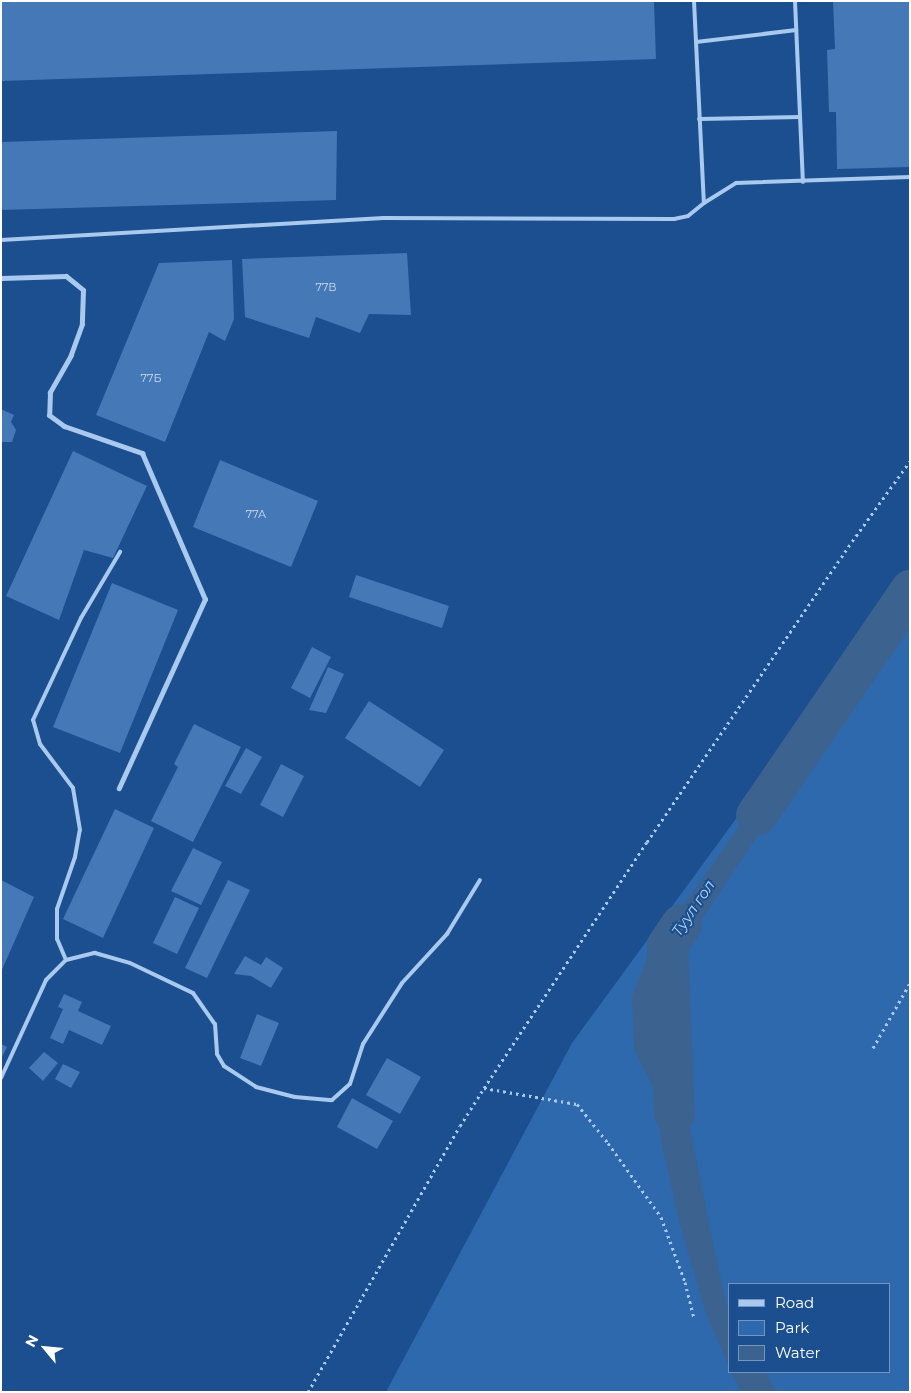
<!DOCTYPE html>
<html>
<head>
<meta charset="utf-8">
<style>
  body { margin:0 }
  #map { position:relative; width:911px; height:1393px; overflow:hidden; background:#1b4f8f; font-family:Montserrat,sans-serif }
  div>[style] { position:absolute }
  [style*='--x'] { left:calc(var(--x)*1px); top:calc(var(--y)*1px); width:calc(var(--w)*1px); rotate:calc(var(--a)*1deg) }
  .green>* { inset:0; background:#2e69ad }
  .water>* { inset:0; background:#3c6290 }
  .river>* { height:41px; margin:-20.5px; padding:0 20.5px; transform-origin:20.5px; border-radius:20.5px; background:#3c6290 }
  .building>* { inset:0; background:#4478b7 }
  .path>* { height:3px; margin-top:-1.5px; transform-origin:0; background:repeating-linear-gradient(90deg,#a9c9ee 0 2.5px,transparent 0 6.5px) }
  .lane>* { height:4px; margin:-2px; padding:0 2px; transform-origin:2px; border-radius:2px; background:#a9c9ee }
  .street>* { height:5px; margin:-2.5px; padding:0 2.5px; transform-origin:2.5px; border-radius:2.5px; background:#a9c9ee }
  span { translate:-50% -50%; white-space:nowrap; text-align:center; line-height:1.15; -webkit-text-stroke:4px #1b4f8f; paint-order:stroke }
  .number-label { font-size:11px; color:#d0dded }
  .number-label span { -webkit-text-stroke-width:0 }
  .water-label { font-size:15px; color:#b5d3f5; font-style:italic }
  .frame { position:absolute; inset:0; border:2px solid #fff; pointer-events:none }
  .legend { position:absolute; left:728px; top:1283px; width:162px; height:90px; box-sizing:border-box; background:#1b4f8f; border:1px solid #7695bc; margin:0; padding:6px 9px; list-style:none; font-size:15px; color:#fff }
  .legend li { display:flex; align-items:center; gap:10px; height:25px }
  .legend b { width:25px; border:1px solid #7695bc }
  .north { position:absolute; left:20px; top:1323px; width:50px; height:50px; -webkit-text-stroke:4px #1b4f8f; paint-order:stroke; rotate:298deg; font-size:14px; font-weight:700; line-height:20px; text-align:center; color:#fff }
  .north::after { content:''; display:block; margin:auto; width:18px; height:22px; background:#fff; clip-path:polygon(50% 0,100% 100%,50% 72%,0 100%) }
</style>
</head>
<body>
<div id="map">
  <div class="green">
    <i style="clip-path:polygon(evenodd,910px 581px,910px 1392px,386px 1392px,572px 1043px,910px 581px,730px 1284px,890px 1284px,890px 1372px,730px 1372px,730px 1284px)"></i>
  </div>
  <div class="water">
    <i style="clip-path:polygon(784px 763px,797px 777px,689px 938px,656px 1001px,687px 1113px,711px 1233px,726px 1303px,730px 1309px,730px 1370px,705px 1311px,679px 1221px,662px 1145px,655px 1092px,634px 1049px,632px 997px,647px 957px)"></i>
    <i style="clip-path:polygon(731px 1372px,766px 1372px,776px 1392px,741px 1392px)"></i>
  </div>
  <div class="river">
    <i style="--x:756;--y:815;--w:273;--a:-55.6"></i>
    <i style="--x:674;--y:1113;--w:168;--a:-92.4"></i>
    <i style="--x:667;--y:945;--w:25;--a:-56"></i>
  </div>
  <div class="building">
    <i style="clip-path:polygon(1px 1px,654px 1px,656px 59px,1px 81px)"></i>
    <i style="clip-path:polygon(833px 1px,910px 1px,910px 167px,837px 169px,836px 112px,829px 112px,827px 50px,835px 49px)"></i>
    <i style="clip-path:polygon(337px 131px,336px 200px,1px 210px,1px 142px)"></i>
    <i style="clip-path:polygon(407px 253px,411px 315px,369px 314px,360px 333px,316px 317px,309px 338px,245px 317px,242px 259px)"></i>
    <i style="clip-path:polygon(232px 260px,234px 319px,225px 341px,209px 332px,165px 442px,96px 415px,159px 263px)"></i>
    <i style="clip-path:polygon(1px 409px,14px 415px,11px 422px,16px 430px,12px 442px,1px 442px)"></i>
    <i style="clip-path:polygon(73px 451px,147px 486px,113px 558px,84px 550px,59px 620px,6px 596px)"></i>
    <i style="clip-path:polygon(220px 460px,318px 501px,291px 567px,193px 527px)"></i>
    <i style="clip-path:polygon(356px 575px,449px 606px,442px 628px,349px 597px)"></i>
    <i style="clip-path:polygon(112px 583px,178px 610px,120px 753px,53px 727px)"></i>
    <i style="clip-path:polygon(312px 647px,331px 657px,310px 698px,291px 688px)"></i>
    <i style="clip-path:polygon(328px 667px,344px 674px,326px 713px,309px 710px)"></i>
    <i style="clip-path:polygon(369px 701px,444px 750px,420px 787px,345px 738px)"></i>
    <i style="clip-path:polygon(194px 724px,241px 747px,193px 842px,151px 821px,178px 767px,174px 764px)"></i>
    <i style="clip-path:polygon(246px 748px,262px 757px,241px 794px,225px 786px)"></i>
    <i style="clip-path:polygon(281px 764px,304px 776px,283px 817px,260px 805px)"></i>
    <i style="clip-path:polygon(115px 809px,154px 828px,103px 938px,63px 919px)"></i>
    <i style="clip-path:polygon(193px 848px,222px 862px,201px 905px,171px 891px)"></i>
    <i style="clip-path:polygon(1px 880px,34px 897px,1px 972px)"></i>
    <i style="clip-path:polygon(228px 880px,250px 890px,207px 978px,185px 968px)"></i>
    <i style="clip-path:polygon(175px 897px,199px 908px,177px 954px,153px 943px)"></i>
    <i style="clip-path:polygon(245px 956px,261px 965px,266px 957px,283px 968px,271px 988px,251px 976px,234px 974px)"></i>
    <i style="clip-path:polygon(64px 994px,82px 1002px,78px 1011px,111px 1026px,102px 1045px,69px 1030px,63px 1044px,50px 1038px,63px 1009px,58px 1007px)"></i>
    <i style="clip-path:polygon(257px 1014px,279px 1023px,261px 1066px,240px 1058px)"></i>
    <i style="clip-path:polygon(1px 1044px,7px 1047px,1px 1059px)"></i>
    <i style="clip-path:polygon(44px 1052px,58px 1063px,43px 1081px,29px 1068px)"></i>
    <i style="clip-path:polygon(387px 1058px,421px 1077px,400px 1114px,366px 1095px)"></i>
    <i style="clip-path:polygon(63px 1064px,80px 1072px,71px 1088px,55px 1079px)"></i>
    <i style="clip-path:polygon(352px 1098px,393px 1121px,377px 1149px,337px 1127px)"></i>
  </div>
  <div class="path">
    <i style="--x:873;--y:1048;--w:75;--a:-60.4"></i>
    <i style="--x:484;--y:1088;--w:94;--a:9.8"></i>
    <i style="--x:577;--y:1104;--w:50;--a:51.5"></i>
    <i style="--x:608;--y:1143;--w:91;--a:54.4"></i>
    <i style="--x:661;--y:1217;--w:69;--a:69.7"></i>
    <i style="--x:685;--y:1282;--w:38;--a:76"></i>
    <i style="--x:308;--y:1392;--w:306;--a:-60.3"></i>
    <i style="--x:460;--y:1126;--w:45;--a:-57.7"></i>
    <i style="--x:484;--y:1088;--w:295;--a:-56.5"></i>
    <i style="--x:647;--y:842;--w:371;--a:-55.7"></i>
    <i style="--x:856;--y:536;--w:92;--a:-54.2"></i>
  </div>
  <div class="lane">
    <i style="--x:694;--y:1;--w:202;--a:87.2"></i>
    <i style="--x:795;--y:1;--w:181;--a:87.5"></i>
    <i style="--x:696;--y:42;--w:101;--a:-6.8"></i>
    <i style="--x:699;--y:119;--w:101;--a:-1.1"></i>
    <i style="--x:1;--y:240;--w:383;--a:-3.3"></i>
    <i style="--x:383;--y:218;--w:291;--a:0.2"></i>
    <i style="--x:674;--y:219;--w:14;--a:-12"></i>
    <i style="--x:688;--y:216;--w:21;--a:-39"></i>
    <i style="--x:704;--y:203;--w:38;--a:-32"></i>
    <i style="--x:736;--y:183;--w:174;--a:-2"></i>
    <i style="--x:66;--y:960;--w:23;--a:-113"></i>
    <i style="--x:57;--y:939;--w:30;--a:-90"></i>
    <i style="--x:57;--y:909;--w:55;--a:-70.9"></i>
    <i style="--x:75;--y:857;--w:27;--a:-80"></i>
    <i style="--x:80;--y:830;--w:43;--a:-99.5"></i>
    <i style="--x:73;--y:788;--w:55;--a:-126.9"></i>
    <i style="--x:40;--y:744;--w:25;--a:-106"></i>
    <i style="--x:33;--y:720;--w:113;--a:-64.8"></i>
    <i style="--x:81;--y:618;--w:77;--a:-59.4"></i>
    <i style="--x:1;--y:1078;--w:108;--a:-65.3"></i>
    <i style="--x:46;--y:980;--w:28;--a:-45"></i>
    <i style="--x:66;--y:960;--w:30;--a:-14"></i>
    <i style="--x:95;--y:953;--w:36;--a:16"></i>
    <i style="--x:130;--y:963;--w:70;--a:25.5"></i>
    <i style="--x:193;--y:993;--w:38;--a:55"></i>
    <i style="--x:215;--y:1024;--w:30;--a:86"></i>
    <i style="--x:217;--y:1054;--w:14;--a:60"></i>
    <i style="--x:224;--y:1066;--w:38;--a:33"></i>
    <i style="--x:256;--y:1087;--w:40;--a:14.4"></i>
    <i style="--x:295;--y:1097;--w:37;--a:5"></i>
    <i style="--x:332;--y:1100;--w:24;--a:-42"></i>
    <i style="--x:350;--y:1084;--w:42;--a:-72"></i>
    <i style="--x:363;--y:1044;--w:72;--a:-57.4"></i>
    <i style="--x:402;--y:983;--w:67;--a:-47.4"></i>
    <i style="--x:447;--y:934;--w:63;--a:-58.6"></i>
  </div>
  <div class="street">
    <i style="--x:1;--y:278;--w:65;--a:-1.8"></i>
    <i style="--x:66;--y:276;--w:22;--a:39"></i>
    <i style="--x:83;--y:290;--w:34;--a:92"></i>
    <i style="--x:82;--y:324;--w:33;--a:110"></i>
    <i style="--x:71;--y:355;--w:43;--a:119.6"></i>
    <i style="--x:50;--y:392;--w:23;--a:92"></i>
    <i style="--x:49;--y:415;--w:19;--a:36"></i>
    <i style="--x:64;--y:426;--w:83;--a:19.1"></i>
    <i style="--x:142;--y:453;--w:159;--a:66.7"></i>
    <i style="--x:205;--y:599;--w:208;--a:114.5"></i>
  </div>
  <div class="number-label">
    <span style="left:326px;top:287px">77В</span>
    <span style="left:151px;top:378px">77Б</span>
    <span style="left:256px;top:514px">77А</span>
  </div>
  <div class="water-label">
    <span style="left:693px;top:908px;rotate:-56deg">Туул гол</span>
  </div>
  <div class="frame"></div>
  <ul class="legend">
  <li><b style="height:6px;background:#a9c9ee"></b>Road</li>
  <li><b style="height:14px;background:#2e69ad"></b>Park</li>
  <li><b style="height:14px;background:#3c6290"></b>Water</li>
  </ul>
  <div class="north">N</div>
</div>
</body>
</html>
